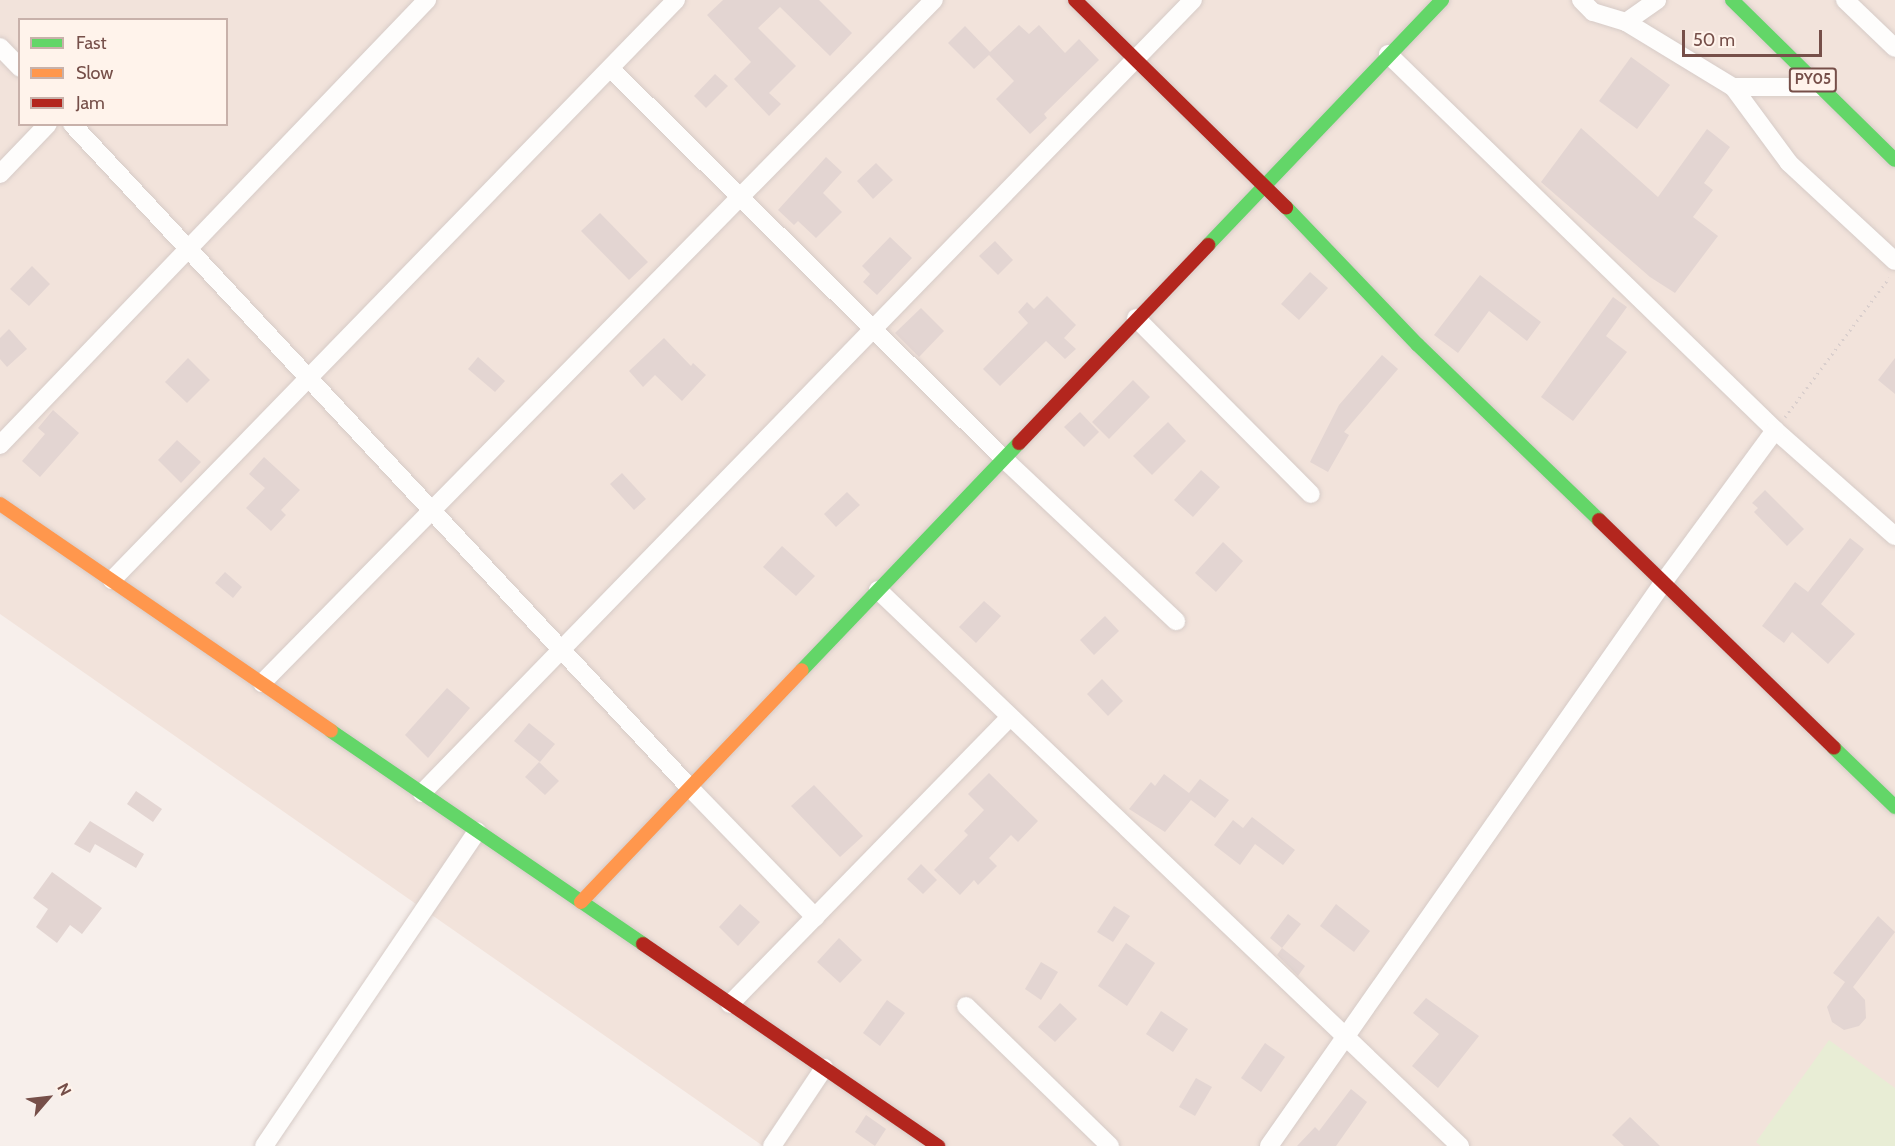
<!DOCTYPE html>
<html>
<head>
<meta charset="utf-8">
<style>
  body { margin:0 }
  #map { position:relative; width:1895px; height:1146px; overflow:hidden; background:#f7efeb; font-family:Cabin,sans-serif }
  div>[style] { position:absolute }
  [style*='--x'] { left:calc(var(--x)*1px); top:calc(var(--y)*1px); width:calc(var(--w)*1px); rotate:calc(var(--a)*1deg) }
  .residential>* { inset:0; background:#f2e3db }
  .green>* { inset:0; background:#e8edd5 }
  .building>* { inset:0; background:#e3d5d2 }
  .path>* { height:3px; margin-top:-1.5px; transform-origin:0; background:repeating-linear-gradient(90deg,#dacfcd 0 1.5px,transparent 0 6px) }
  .roads { filter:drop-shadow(0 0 2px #d6cbc7) drop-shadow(0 0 2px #d6cbc7) }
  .street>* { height:18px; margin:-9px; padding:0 9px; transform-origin:9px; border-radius:9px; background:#fefdfc }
  .fast>* { height:14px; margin:-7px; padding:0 7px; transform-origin:7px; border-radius:7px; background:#63d668 }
  .slow>* { height:14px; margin:-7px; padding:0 7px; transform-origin:7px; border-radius:7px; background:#ff974d }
  .jam>* { height:14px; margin:-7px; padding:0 7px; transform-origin:7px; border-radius:7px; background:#b3261e }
  span { translate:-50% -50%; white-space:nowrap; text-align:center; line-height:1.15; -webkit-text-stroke:6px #fff3eb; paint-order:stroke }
  .shield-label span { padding:2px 4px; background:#fff3eb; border:2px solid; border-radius:4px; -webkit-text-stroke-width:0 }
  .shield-label { font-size:15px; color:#764f49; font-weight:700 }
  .legend { position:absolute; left:18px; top:18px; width:210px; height:108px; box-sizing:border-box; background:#fff3eb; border:2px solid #c8b1aa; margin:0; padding:8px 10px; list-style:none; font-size:18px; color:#764f49 }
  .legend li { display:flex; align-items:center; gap:12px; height:30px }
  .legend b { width:30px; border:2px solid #c8b1aa }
  .north { position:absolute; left:18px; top:1068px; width:60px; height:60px; -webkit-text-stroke:4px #fff3eb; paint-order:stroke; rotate:62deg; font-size:16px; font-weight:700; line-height:24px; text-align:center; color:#764f49 }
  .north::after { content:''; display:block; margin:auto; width:21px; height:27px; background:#764f49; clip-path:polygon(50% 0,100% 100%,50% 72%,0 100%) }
  .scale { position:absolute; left:1682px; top:30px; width:140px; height:27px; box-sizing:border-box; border:3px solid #764f49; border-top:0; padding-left:8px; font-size:18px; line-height:21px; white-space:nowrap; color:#764f49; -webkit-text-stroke:4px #fff3eb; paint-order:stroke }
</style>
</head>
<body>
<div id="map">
  <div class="residential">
    <i style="clip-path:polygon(evenodd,0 0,1895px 0,1895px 1146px,763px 1146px,0 614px,0 0,20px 20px,226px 20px,226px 124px,20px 124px,20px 20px)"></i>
  </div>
  <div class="green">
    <i style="clip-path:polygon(1829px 1040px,1895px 1088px,1895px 1146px,1761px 1146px,1756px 1142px)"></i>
  </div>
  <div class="building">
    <i style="clip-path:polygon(723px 0,819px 0,852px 33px,830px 56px,780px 7px,758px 28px,796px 66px,769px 93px,781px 104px,769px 116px,734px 79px,751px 62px,707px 15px)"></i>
    <i style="clip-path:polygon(1019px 25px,1029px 34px,1039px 25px,1065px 53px,1079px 39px,1099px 60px,1044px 114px,1047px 118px,1030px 134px,996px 99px,1014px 81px,989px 55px,974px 69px,948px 43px,965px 26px,990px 52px)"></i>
    <i style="clip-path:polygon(1631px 57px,1670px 85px,1637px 129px,1599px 101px)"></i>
    <i style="clip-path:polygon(715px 74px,728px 86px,706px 108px,694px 96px)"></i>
    <i style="clip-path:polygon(1581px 128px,1658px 197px,1707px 129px,1730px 147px,1704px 183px,1713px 190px,1693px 217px,1718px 236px,1675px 293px,1650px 277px,1541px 182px)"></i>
    <i style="clip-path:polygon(826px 157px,842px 172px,823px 193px,842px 212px,816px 238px,798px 221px,794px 225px,778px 210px)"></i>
    <i style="clip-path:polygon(876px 163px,893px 180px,873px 199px,857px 181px)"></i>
    <i style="clip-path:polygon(600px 213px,648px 262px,629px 280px,581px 231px)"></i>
    <i style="clip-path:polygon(890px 237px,912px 258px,877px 295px,863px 282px,870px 274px,862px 266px)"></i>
    <i style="clip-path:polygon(995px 241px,1013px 260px,998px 275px,979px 256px)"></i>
    <i style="clip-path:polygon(32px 266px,50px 284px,29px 306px,10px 289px)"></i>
    <i style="clip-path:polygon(1310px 272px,1328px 288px,1299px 320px,1281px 304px)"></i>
    <i style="clip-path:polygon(1480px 275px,1541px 322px,1527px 341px,1489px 311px,1458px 353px,1434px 335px)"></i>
    <i style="clip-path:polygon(1047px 296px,1076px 325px,1064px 338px,1076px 349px,1065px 359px,1046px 341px,1000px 386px,983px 369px,1028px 323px,1018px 312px,1027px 302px,1034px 309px)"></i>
    <i style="clip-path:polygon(1613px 297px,1627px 307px,1606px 336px,1627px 352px,1573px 421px,1541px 397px)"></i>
    <i style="clip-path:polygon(921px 308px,944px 331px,919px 357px,895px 333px)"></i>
    <i style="clip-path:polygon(9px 329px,27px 349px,7px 367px,0 359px,0 338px)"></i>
    <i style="clip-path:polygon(664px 338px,691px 366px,693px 363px,706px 375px,682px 401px,655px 375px,643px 387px,629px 371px)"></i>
    <i style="clip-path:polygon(1382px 355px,1398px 369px,1344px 432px,1349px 435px,1328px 472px,1310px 462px,1339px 405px)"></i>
    <i style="clip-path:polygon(478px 357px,505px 381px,495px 392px,468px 369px)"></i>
    <i style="clip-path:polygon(188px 358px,210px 380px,187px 403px,165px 382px)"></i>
    <i style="clip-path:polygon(1895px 358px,1895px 394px,1878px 380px)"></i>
    <i style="clip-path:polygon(1133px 380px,1150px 397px,1109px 439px,1092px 422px)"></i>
    <i style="clip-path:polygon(53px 410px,79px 433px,40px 477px,22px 461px,45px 434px,38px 428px)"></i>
    <i style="clip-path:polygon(1080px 412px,1099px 432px,1084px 447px,1064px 427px)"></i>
    <i style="clip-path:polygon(1168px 422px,1186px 441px,1152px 475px,1133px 456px)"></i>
    <i style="clip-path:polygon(177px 440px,201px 462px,181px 483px,158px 460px)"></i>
    <i style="clip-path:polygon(264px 457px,300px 490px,281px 510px,286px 515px,271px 531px,246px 508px,265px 488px,249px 474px)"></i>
    <i style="clip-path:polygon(1201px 470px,1220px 487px,1193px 517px,1174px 500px)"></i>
    <i style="clip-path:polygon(622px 473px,646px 499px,634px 510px,610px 484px)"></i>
    <i style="clip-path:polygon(1765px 490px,1804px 529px,1787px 546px,1754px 512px,1758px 508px,1752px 503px)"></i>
    <i style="clip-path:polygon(847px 492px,860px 505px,836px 527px,824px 514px)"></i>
    <i style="clip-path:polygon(1850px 538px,1864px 549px,1821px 604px,1855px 634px,1828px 664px,1792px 632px,1784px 643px,1762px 626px,1795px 582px,1808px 592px)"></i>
    <i style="clip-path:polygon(1223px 542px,1243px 561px,1216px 592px,1195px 573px)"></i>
    <i style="clip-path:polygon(782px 546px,815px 576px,796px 596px,763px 567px)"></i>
    <i style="clip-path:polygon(225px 572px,242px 587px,233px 598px,215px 583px)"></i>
    <i style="clip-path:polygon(984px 601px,1001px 616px,976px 643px,959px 627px)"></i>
    <i style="clip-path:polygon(1105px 616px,1119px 631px,1094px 655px,1080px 640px)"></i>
    <i style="clip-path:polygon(1102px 679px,1123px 701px,1108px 716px,1087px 694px)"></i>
    <i style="clip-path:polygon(447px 688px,470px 708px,428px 758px,405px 735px)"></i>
    <i style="clip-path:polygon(529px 723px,555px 744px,540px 762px,514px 741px)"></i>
    <i style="clip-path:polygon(539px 762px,559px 781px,545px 795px,525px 777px)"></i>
    <i style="clip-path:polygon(989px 773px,1038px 821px,1018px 842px,1011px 835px,989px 858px,997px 866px,978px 885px,974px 880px,960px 895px,934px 870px,968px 835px,964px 831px,984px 810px,968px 794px)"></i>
    <i style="clip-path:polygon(1164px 774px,1189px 793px,1200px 779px,1229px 800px,1215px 818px,1191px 800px,1165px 832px,1129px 809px,1151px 782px,1155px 786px)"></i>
    <i style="clip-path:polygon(814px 785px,863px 836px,840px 857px,791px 806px)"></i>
    <i style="clip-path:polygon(136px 791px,162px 809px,153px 822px,127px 804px)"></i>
    <i style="clip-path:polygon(1252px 817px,1295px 850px,1283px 865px,1255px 844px,1240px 865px,1214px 845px,1233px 820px,1243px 828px)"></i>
    <i style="clip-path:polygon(90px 821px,144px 854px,136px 868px,95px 844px,90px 853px,74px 844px)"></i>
    <i style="clip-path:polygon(921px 864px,937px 880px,923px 894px,907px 879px)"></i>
    <i style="clip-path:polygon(52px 872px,102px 908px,82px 934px,70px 925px,57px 943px,36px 927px,48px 909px,33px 898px)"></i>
    <i style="clip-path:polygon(740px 904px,760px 922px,738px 946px,719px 927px)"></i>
    <i style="clip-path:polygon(1336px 904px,1370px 931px,1354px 952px,1320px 926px)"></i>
    <i style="clip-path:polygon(1114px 906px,1130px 916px,1113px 942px,1097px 932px)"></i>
    <i style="clip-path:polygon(1288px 914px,1301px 924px,1282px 948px,1270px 938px)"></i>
    <i style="clip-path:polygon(1878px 916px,1895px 932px,1853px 987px,1865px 1000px,1866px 1018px,1859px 1026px,1844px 1030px,1832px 1022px,1827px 1007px,1845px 982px,1833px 973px)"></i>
    <i style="clip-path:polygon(839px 938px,862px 960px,840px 983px,817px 962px)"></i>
    <i style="clip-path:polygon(1126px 943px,1155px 963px,1127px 1006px,1098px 986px)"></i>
    <i style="clip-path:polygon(1282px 948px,1305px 966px,1298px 976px,1277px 955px)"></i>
    <i style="clip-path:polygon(1041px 962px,1058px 972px,1041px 1000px,1025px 989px)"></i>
    <i style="clip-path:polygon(1426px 998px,1479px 1036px,1438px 1088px,1412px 1066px,1439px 1034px,1413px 1013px)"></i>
    <i style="clip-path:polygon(887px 1000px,905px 1013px,880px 1046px,863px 1033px)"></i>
    <i style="clip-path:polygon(1060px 1003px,1077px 1019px,1055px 1042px,1038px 1027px)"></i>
    <i style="clip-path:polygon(1161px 1011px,1188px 1029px,1173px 1052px,1146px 1034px)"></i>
    <i style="clip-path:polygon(1265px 1043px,1285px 1057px,1261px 1092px,1241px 1078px)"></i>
    <i style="clip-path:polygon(1196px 1078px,1212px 1087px,1195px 1116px,1179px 1107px)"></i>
    <i style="clip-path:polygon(1351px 1089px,1367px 1102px,1336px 1146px,1297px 1146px,1315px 1127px,1319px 1131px)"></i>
    <i style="clip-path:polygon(866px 1115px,886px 1129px,875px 1146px,855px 1132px)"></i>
    <i style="clip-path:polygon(1630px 1117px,1660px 1146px,1624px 1146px,1612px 1135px)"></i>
  </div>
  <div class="path">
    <i style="--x:1785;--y:417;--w:174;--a:-53.2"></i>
  </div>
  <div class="roads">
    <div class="street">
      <i style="--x:1581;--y:0;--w:17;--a:45"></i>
      <i style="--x:1593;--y:12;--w:34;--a:17"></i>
      <i style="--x:1626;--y:22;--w:38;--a:-35"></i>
      <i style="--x:1845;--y:0;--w:69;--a:43.8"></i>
      <i style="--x:1626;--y:22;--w:125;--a:31.3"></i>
      <i style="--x:1733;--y:87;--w:87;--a:0"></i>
      <i style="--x:0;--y:47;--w:29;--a:46"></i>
      <i style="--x:1388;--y:54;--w:540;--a:44.17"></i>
      <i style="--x:1775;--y:430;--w:160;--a:41.5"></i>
      <i style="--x:610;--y:68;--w:554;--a:44.78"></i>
      <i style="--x:1003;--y:458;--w:238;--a:43.3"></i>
      <i style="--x:1733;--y:87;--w:94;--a:53.6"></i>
      <i style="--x:1789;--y:163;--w:144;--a:42.8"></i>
      <i style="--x:72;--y:124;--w:907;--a:47.05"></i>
      <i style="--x:690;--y:788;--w:180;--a:45.9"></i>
      <i style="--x:0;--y:174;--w:69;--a:-46.2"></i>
      <i style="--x:1136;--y:318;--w:248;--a:45.2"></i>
      <i style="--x:0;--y:445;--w:617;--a:-46.18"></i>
      <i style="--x:112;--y:580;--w:809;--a:-45.8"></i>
      <i style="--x:878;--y:590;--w:805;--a:43.69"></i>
      <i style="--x:262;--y:683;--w:958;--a:-45.47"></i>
      <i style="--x:422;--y:793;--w:1106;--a:-45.81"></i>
      <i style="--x:730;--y:1004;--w:401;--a:-45.7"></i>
      <i style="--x:966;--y:1006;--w:201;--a:44.2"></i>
      <i style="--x:264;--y:1146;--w:380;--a:-55.9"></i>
      <i style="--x:772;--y:1146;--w:94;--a:-56.3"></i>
      <i style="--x:1269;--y:1146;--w:691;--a:-55.02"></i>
      <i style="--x:1665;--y:580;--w:186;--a:-53.7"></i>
    </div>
    <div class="fast">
      <i style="--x:1732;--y:0;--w:228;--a:44.5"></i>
      <i style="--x:1286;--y:207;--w:191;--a:46.3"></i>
      <i style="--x:1418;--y:345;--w:252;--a:44"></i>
      <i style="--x:1208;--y:245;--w:339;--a:-46.3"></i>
      <i style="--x:802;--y:670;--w:314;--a:-46.3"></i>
      <i style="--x:331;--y:731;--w:378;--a:34.3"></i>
      <i style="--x:1834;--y:748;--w:85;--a:44"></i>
    </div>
    <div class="slow">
      <i style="--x:0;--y:504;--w:401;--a:34.4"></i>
      <i style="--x:581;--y:902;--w:320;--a:-46.4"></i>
    </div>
    <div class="jam">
      <i style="--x:1075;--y:0;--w:296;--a:44.5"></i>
      <i style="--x:1019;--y:443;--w:274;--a:-46.3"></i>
      <i style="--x:1599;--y:520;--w:327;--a:44.1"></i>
      <i style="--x:643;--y:944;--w:358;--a:34.4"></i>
    </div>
  </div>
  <div class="shield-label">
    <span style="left:1813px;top:80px">PY05</span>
  </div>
  <ul class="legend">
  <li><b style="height:8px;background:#63d668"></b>Fast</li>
  <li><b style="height:8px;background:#ff974d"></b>Slow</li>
  <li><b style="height:8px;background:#b3261e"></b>Jam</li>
  </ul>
  <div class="north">N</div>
  <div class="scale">50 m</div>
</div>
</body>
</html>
